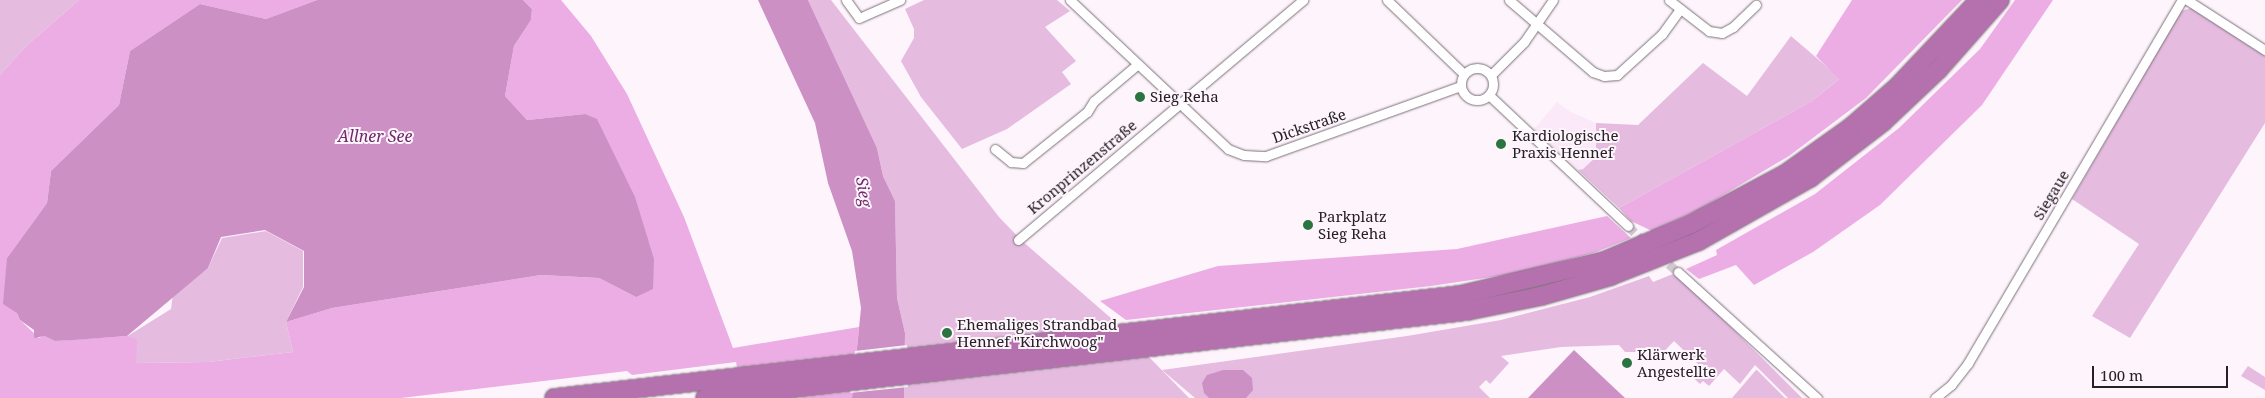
<!DOCTYPE html>
<html>
<head>
<meta charset="utf-8">
<style>
  body { margin:0 }
  #map { position:relative; width:2265px; height:398px; overflow:hidden; background:#fef4fc; font-family:"Noto Serif",serif }
  div>[style] { position:absolute }
  [style*='--x'] { left:calc(var(--x)*1px); top:calc(var(--y)*1px); width:calc(var(--w)*1px); rotate:calc(var(--a)*1deg) }
  .built>* { inset:0; background:#fbe8f8 }
  .green>* { inset:0; background:#e5bbe0 }
  .forest>* { inset:0; background:#ebade4 }
  .water>* { inset:0; background:#cc90c5 }
  .pier>* { inset:0; background:#fef4fc }
  .minor-tunnel>* { height:9px; margin-top:-4.5px; transform-origin:0; background:repeating-linear-gradient(90deg,#d3cad1 0 9px,transparent 0 13.5px) }
  .roads { filter:drop-shadow(0 0 1px #7b7079) drop-shadow(0 0 1px #7b7079) }
  .minor>* { height:9px; margin:-4.5px; padding:0 4.5px; transform-origin:4.5px; border-radius:4.5px; background:#fff }
  .minor>.ring { margin:-4.5px; padding:0; box-sizing:content-box; background:none; border:9px solid #fff; border-radius:50% }
  .motorway>* { height:18px; margin:-9px; padding:0 9px; transform-origin:9px; border-radius:9px; background:#b570ae }
  .dots>* { width:14px; height:14px; translate:-50% -50%; box-sizing:border-box; border:2px solid #fef4fc; border-radius:50% }
  span { translate:-50% -50%; white-space:nowrap; text-align:center; line-height:1.15; -webkit-text-stroke:4px #fef4fc; paint-order:stroke }
  .poi-label { font-size:15px; color:#252125 }
  .left { translate:0 -50%; text-align:left }
  .street-label { font-size:15px; color:#252125 }
  .water-label { font-size:16px; color:#6f286a; font-style:italic }
  .scale { position:absolute; left:2092px; top:366px; width:136px; height:22px; box-sizing:border-box; border:2px solid #252125; border-top:0; padding-left:6px; font-size:15px; line-height:18px; white-space:nowrap; color:#252125; -webkit-text-stroke:4px #fef4fc; paint-order:stroke }
</style>
</head>
<body>
<div id="map">
  <div class="built">
    <i style="clip-path:polygon(1557px 102px,1569px 111px,1596px 123px,1596px 157px,1583px 169px,1578px 170px,1534px 129px)"></i>
  </div>
  <div class="green">
    <i style="clip-path:polygon(0 0,79px 0,24px 48px,0 75px)"></i>
    <i style="clip-path:polygon(808px 0,831px 0,999px 217px,1021px 240px,1112px 319px,1189px 398px,904px 398px,905px 333px,897px 298px,895px 201px,883px 176px,877px 148px)"></i>
    <i style="clip-path:polygon(924px 0,1057px 0,1070px 11px,1045px 27px,1076px 61px,1062px 72px,1071px 84px,1007px 129px,962px 149px,921px 97px,901px 61px,914px 38px,914px 29px,905px 9px)"></i>
    <i style="clip-path:polygon(2191px 8px,2265px 56px,2265px 123px,2130px 338px,2092px 316px,2139px 244px,2072px 199px,2181px 11px)"></i>
    <i style="clip-path:polygon(1791px 36px,1840px 78px,1812px 101px,1619px 208px,1578px 170px,1583px 169px,1596px 157px,1596px 123px,1638px 125px,1703px 63px,1747px 96px)"></i>
    <i style="clip-path:polygon(266px 231px,303px 251px,303px 287px,286px 322px,293px 352px,208px 362px,136px 363px,126px 337px,171px 309px,173px 294px,208px 268px,222px 238px)"></i>
    <i style="clip-path:polygon(1673px 274px,1686px 282px,1802px 398px,1788px 398px,1755px 365px,1740px 384px,1724px 369px,1709px 386px,1703px 381px,1700px 384px,1689px 374px,1698px 364px,1674px 341px,1654px 362px,1654px 352px,1625px 352px,1619px 345px,1561px 347px,1501px 356px,1509px 363px,1490px 384px,1486px 380px,1479px 387px,1490px 398px,1195px 398px,1162px 370px,1407px 336px,1501px 320px,1590px 297px,1649px 276px,1653px 282px)"></i>
    <i style="clip-path:polygon(2248px 366px,2265px 377px,2265px 390px,2241px 376px)"></i>
    <i style="clip-path:polygon(1756px 370px,1757px 370px,1785px 398px,1732px 398px)"></i>
  </div>
  <div class="forest">
    <i style="clip-path:polygon(79px 0,317px 0,266px 19px,200px 4px,130px 51px,119px 105px,51px 171px,47px 203px,7px 258px,17px 313px,20px 320px,39px 338px,45px 335px,55px 341px,127px 336px,137px 340px,136px 363px,208px 362px,293px 352px,286px 322px,332px 308px,541px 275px,599px 278px,636px 297px,585px 114px,527px 120px,505px 96px,514px 46px,531px 20px,532px 9px,523px 0,561px 0,591px 36px,627px 94px,684px 217px,733px 348px,859px 327px,852px 398px,743px 398px,736px 362px,632px 375px,627px 371px,401px 398px,0 398px,0 75px,24px 48px)"></i>
    <i style="clip-path:polygon(1852px 0,1962px 0,1866px 98px,1789px 156px,1698px 210px,1652px 231px,1631px 221px,1619px 208px,1812px 101px,1839px 79px,1816px 56px)"></i>
    <i style="clip-path:polygon(2015px 0,2053px 0,1982px 105px,1880px 205px,1813px 252px,1754px 285px,1736px 265px,1699px 279px,1686px 269px,1717px 255px,1716px 250px,1815px 194px,1899px 128px,1980px 49px)"></i>
    <i style="clip-path:polygon(1607px 216px,1631px 238px,1596px 252px,1518px 273px,1431px 286px,1126px 320px,1100px 301px,1218px 266px,1457px 249px)"></i>
  </div>
  <div class="water">
    <i style="clip-path:polygon(317px 0,523px 0,532px 9px,531px 20px,514px 46px,505px 96px,527px 120px,585px 114px,597px 119px,635px 197px,654px 259px,653px 289px,636px 297px,599px 278px,541px 275px,332px 308px,286px 322px,304px 287px,304px 251px,265px 230px,221px 237px,208px 268px,127px 336px,74px 340px,55px 341px,45px 336px,34px 338px,34px 330px,20px 320px,17px 313px,3px 304px,7px 258px,47px 203px,51px 171px,119px 105px,130px 51px,200px 4px,266px 19px)"></i>
    <i style="clip-path:polygon(758px 0,808px 0,877px 148px,883px 176px,895px 201px,897px 298px,905px 333px,904px 398px,852px 398px,861px 308px,852px 251px,828px 183px,815px 123px)"></i>
    <i style="clip-path:polygon(1574px 350px,1625px 398px,1528px 398px)"></i>
    <i style="clip-path:polygon(1223px 370px,1243px 370px,1252px 378px,1253px 390px,1246px 398px,1209px 398px,1204px 393px,1202px 383px,1207px 375px)"></i>
  </div>
  <div class="pier">
    <i style="clip-path:polygon(907px 345px,908px 387px,850px 393px,855px 351px)"></i>
  </div>
  <div class="minor-tunnel">
    <i style="--x:1628;--y:226;--w:28;--a:44"></i>
    <i style="--x:1659;--y:255;--w:25;--a:42"></i>
  </div>
  <div class="roads">
    <div class="minor">
      <i style="--x:846;--y:0;--w:22;--a:54"></i>
      <i style="--x:859;--y:18;--w:45;--a:-23.7"></i>
      <i style="--x:1070;--y:0;--w:217;--a:43.3"></i>
      <i style="--x:1228;--y:149;--w:17;--a:21"></i>
      <i style="--x:1244;--y:155;--w:22;--a:3"></i>
      <i style="--x:1266;--y:156;--w:206;--a:-19.8"></i>
      <i style="--x:1387;--y:0;--w:107;--a:43.9"></i>
      <i style="--x:1509;--y:0;--w:111;--a:40.6"></i>
      <i style="--x:1593;--y:72;--w:12;--a:20"></i>
      <i style="--x:1604;--y:76;--w:13;--a:-4"></i>
      <i style="--x:1617;--y:75;--w:61;--a:-42.3"></i>
      <i style="--x:1662;--y:34;--w:31;--a:-54"></i>
      <i style="--x:1669;--y:0;--w:51;--a:37.8"></i>
      <i style="--x:1709;--y:31;--w:13;--a:9"></i>
      <i style="--x:1722;--y:33;--w:13;--a:-29"></i>
      <i style="--x:1733;--y:27;--w:32;--a:-44"></i>
      <i style="--x:2187;--y:0;--w:93;--a:32.7"></i>
      <i class="ring" style="left:1461px;top:68px;width:23px;height:23px"></i>
      <i style="--x:1491;--y:75;--w:47;--a:-45"></i>
      <i style="--x:1524;--y:42;--w:51;--a:-55.4"></i>
      <i style="--x:1489;--y:95;--w:191;--a:43.3"></i>
      <i style="--x:995;--y:149;--w:21;--a:39"></i>
      <i style="--x:1011;--y:162;--w:12;--a:5"></i>
      <i style="--x:1023;--y:163;--w:82;--a:-38.6"></i>
      <i style="--x:1087;--y:112;--w:13;--a:-58"></i>
      <i style="--x:1094;--y:101;--w:57;--a:-40.1"></i>
      <i style="--x:1018;--y:240;--w:373;--a:-40.1"></i>
      <i style="--x:1678;--y:272;--w:188;--a:42.2"></i>
      <i style="--x:1935;--y:398;--w:21;--a:-39"></i>
      <i style="--x:1951;--y:385;--w:28;--a:-52"></i>
      <i style="--x:1968;--y:363;--w:421;--a:-59.5"></i>
    </div>
    <div class="motorway">
      <i style="--x:554;--y:398;--w:912;--a:-6.49"></i>
      <i style="--x:1460;--y:295;--w:148;--a:-13.3"></i>
      <i style="--x:1604;--y:261;--w:95;--a:-23"></i>
      <i style="--x:1691;--y:224;--w:106;--a:-28"></i>
      <i style="--x:1785;--y:174;--w:81;--a:-35.5"></i>
      <i style="--x:1851;--y:127;--w:62;--a:-41.1"></i>
      <i style="--x:1898;--y:86;--w:118;--a:-46.7"></i>
      <i style="--x:705;--y:398;--w:767;--a:-6.51"></i>
      <i style="--x:1467;--y:311;--w:76;--a:-11.5"></i>
      <i style="--x:1541;--y:296;--w:73;--a:-15.9"></i>
      <i style="--x:1611;--y:276;--w:95;--a:-21.7"></i>
      <i style="--x:1699;--y:241;--w:128;--a:-29.6"></i>
      <i style="--x:1810;--y:178;--w:92;--a:-37.5"></i>
      <i style="--x:1883;--y:122;--w:77;--a:-43.4"></i>
      <i style="--x:1939;--y:69;--w:92;--a:-48.5"></i>
    </div>
  </div>
  <div class="dots">
    <i style="left:1140px;top:97px;background:#2b7441"></i>
    <i style="left:1501px;top:144px;background:#2b7441"></i>
    <i style="left:1308px;top:225px;background:#2b7441"></i>
    <i style="left:947px;top:333px;background:#2b7441"></i>
    <i style="left:1627px;top:363px;background:#2b7441"></i>
  </div>
  <div class="poi-label">
    <span class="left" style="left:1150px;top:97px">Sieg Reha</span>
    <span class="left" style="left:1512px;top:144px">Kardiologische<br>Praxis Hennef</span>
    <span class="left" style="left:1318px;top:225px">Parkplatz<br>Sieg Reha</span>
    <span class="left" style="left:957px;top:333px">Ehemaliges Strandbad<br>Hennef "Kirchwoog"</span>
    <span class="left" style="left:1637px;top:363px">Klärwerk<br>Angestellte</span>
  </div>
  <div class="street-label">
    <span style="left:1309px;top:126px;rotate:-19deg">Dickstraße</span>
    <span style="left:1082px;top:167px;rotate:-40deg">Kronprinzenstraße</span>
    <span style="left:2051px;top:195px;rotate:-59deg">Siegaue</span>
  </div>
  <div class="water-label">
    <span style="left:375px;top:136px">Allner See</span>
    <span style="left:864px;top:192px;rotate:81deg">Sieg</span>
  </div>
  <div class="scale">100 m</div>
</div>
</body>
</html>
